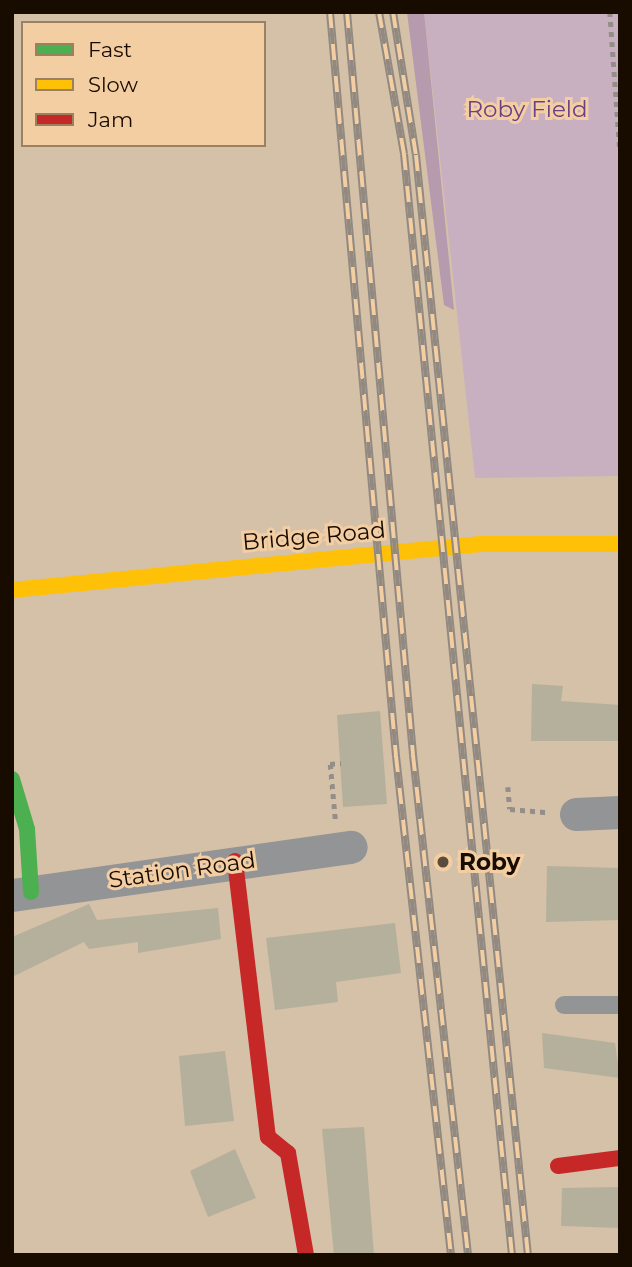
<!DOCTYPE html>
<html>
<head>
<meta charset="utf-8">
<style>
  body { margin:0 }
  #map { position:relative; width:632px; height:1267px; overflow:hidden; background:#d5c0a8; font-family:Montserrat,sans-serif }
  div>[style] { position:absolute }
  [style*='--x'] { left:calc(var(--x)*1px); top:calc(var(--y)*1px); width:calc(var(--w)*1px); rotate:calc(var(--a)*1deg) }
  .green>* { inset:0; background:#c9b0c0 }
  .forest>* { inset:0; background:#b69aae }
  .building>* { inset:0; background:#b5b09c }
  .path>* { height:4.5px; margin-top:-2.25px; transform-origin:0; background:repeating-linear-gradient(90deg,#948e88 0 5px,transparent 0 10px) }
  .lane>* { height:18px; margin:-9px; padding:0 9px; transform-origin:9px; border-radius:9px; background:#939495 }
  .street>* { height:33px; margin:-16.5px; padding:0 16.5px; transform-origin:16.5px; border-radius:16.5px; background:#939495 }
  .fast>* { height:16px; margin:-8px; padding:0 8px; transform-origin:8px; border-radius:8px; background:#4caf50 }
  .slow>* { height:16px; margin:-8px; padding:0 8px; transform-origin:8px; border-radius:8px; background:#ffc107 }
  .jam>* { height:16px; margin:-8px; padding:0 8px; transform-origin:8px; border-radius:8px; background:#c62828 }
  .rail>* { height:8px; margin-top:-4px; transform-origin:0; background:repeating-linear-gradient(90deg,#f4cea3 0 16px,#928a81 0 32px); box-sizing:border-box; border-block:2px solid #928a81 }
  .dots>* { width:19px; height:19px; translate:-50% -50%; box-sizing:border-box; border:4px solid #f4cea3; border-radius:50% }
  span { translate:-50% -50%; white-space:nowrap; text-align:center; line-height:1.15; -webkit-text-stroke:6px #f4cea3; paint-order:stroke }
  .park-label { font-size:23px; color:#6a3f86 }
  .street-label { font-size:23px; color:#180c00 }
  .poi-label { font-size:23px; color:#180c00; font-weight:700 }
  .left { translate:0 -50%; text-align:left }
  .frame { position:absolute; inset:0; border:14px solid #180c00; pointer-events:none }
  .legend { position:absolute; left:21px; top:21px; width:245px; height:126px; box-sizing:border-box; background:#f4cea3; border:2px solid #9c8062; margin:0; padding:9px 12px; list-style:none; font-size:21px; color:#180c00 }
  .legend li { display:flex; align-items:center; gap:14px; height:35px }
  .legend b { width:35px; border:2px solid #9c8062 }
</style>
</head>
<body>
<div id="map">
  <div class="green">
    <i style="clip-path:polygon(424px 12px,620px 12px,620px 476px,475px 478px)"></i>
  </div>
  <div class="forest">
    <i style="clip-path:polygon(407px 12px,424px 12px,454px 310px,444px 305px)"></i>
  </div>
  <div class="building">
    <i style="clip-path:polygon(532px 684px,563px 686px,561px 701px,620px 705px,620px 741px,531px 741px)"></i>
    <i style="clip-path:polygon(380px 711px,387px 804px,343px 807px,337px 715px)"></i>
    <i style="clip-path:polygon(547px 866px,620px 868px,620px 920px,546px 922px)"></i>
    <i style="clip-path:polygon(89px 904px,97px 920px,218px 908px,221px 939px,138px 953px,138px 942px,89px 949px,84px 942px,12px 977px,12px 937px)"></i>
    <i style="clip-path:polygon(395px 923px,401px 973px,336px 982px,338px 1002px,275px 1010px,266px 938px)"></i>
    <i style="clip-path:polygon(542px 1033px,615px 1043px,620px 1078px,544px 1068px)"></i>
    <i style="clip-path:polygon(225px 1051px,234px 1121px,185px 1126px,179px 1056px)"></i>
    <i style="clip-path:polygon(364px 1127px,374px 1255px,334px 1255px,322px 1129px)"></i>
    <i style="clip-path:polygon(235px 1149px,256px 1198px,208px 1217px,190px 1171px)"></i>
    <i style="clip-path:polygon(620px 1187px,620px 1228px,561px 1226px,562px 1188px)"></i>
  </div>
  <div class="path">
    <i style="--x:610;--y:12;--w:140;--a:85.9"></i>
    <i style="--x:508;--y:787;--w:22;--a:85"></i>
    <i style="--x:510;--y:809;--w:37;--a:5"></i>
    <i style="--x:335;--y:819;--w:55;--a:-95.2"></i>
    <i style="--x:330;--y:764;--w:11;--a:-5"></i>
  </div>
  <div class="lane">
    <i style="--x:564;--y:1005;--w:56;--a:0"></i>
  </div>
  <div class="street">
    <i style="--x:576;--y:814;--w:44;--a:-2.6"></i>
    <i style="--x:12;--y:895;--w:342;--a:-8.1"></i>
  </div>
  <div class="fast">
    <i style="--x:12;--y:779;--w:52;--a:73.3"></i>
    <i style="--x:27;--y:829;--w:63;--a:86.4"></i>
  </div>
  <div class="slow">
    <i style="--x:12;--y:590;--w:469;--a:-5.6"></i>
    <i style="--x:479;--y:544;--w:141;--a:0"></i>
  </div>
  <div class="jam">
    <i style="--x:235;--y:861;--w:278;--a:83.2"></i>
    <i style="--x:268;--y:1137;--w:26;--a:39"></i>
    <i style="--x:288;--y:1153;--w:104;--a:80"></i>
    <i style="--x:558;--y:1166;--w:63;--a:-7.4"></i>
  </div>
  <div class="rail">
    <i style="--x:330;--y:12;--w:747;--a:84.93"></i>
    <i style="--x:396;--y:756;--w:502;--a:83.71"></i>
    <i style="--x:347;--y:12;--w:746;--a:84.92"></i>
    <i style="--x:413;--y:755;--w:503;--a:83.72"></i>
    <i style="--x:379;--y:12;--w:144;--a:80"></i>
    <i style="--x:404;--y:154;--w:1106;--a:84.4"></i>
    <i style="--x:393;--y:12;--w:145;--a:80.9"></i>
    <i style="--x:416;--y:155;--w:1106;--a:84.19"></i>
  </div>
  <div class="dots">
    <i style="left:443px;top:862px;background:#5a4b3b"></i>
  </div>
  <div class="park-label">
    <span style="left:527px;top:109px">Roby Field</span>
  </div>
  <div class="street-label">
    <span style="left:314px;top:536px;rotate:-5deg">Bridge Road</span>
    <span style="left:182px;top:870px;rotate:-8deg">Station Road</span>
  </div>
  <div class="poi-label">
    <span class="left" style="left:459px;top:862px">Roby</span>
  </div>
  <div class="frame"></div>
  <ul class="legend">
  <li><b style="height:9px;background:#4caf50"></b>Fast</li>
  <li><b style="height:9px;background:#ffc107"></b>Slow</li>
  <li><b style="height:9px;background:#c62828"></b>Jam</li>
  </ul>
</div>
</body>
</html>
